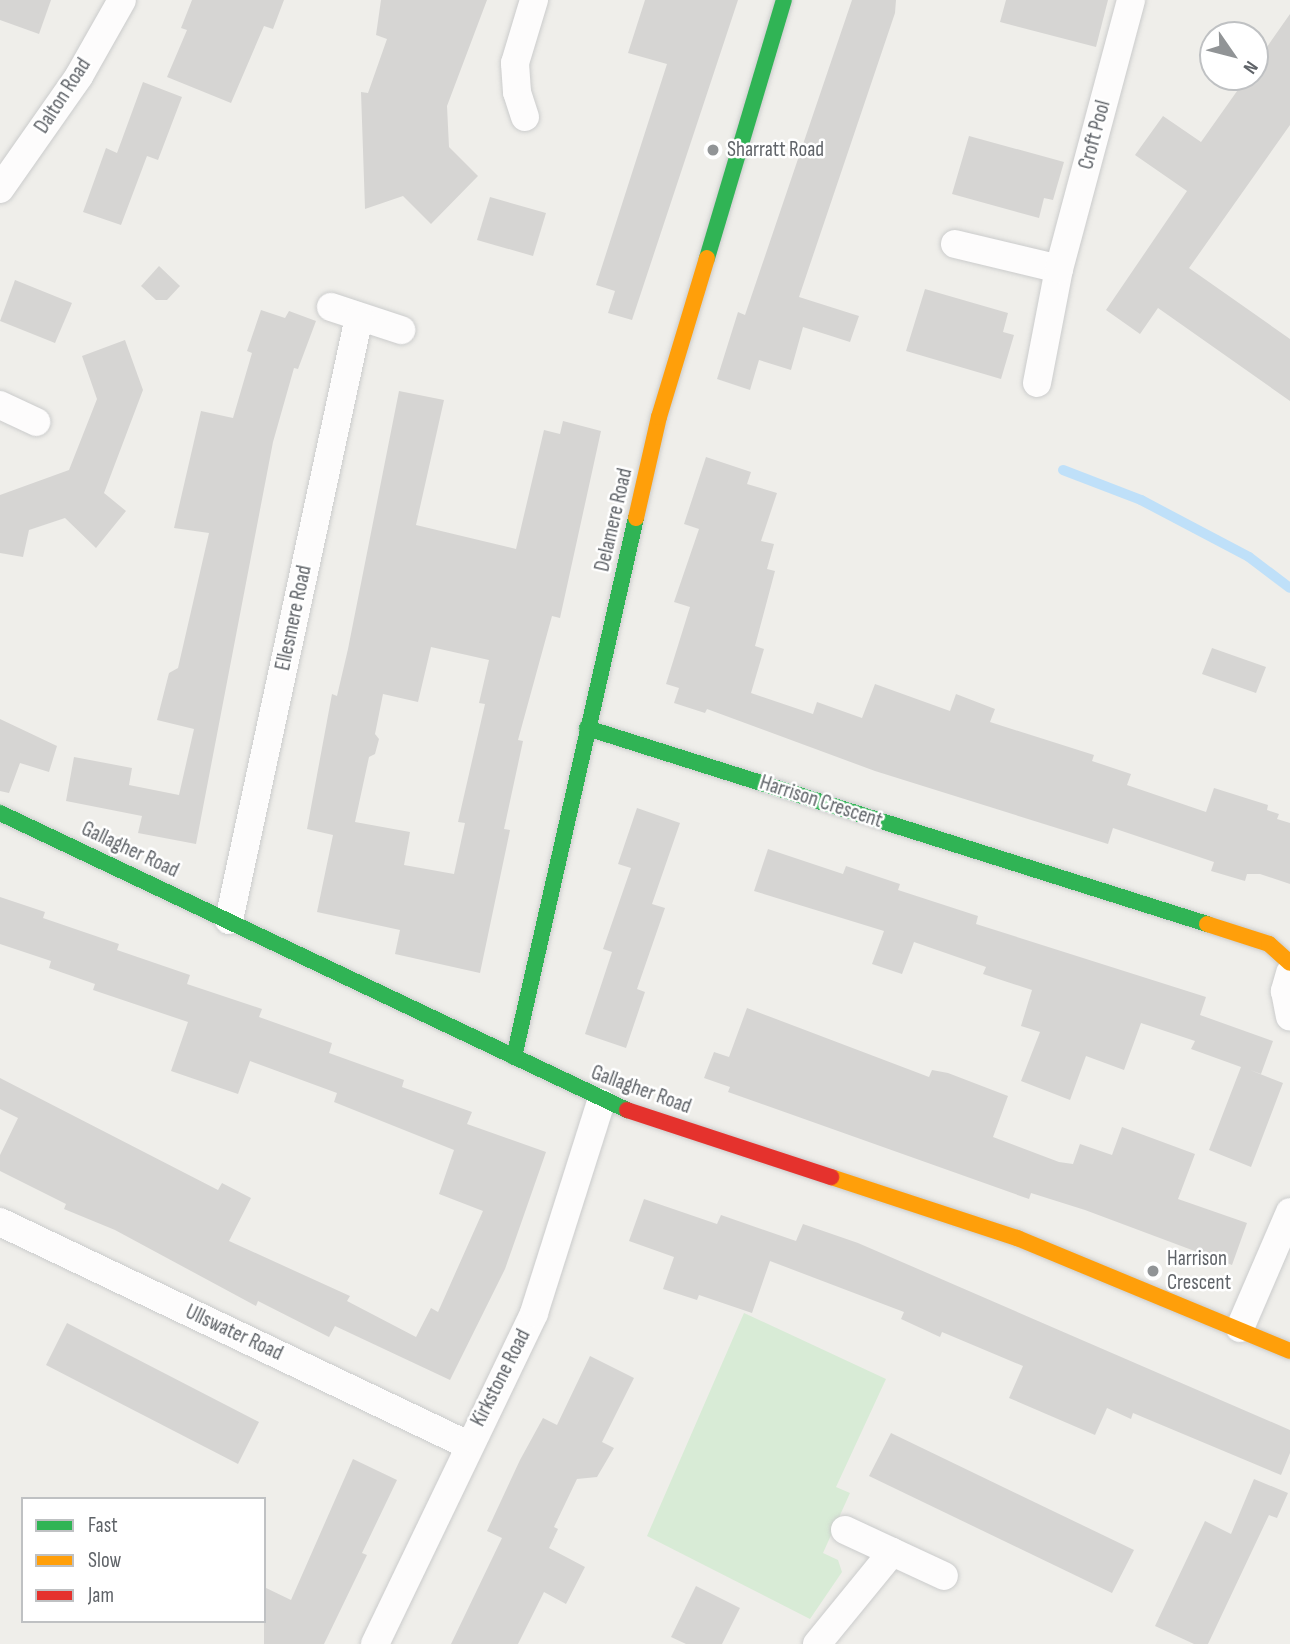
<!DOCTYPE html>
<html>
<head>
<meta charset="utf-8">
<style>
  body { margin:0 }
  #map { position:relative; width:1290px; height:1644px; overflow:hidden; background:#efeeea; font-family:"Sofia Sans Condensed",sans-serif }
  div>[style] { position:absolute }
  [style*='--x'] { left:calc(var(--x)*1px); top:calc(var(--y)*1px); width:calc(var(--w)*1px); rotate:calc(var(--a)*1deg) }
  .green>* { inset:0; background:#d8ebd6 }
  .stream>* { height:10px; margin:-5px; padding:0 5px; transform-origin:5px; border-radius:5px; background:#bfe0f9 }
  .building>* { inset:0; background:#d6d5d3 }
  .roads { filter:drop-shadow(0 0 2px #cbcccc) drop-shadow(0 0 2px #cbcccc) }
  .street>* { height:28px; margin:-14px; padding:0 14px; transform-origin:14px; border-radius:14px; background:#fdfcfc }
  .fast>* { height:16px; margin:-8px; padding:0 8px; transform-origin:8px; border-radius:8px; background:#30b455 }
  .slow>* { height:16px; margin:-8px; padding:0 8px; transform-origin:8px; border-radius:8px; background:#ff9f0a }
  .jam>* { height:16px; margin:-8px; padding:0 8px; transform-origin:8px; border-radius:8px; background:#e5322d }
  .dots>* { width:19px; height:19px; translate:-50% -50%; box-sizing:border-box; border:4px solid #fff; border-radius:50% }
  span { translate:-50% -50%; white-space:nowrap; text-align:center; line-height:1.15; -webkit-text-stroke:5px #fff; paint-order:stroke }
  .street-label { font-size:21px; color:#5f6368 }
  .poi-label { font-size:21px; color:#5f6368 }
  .left { translate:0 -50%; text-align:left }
  .legend { position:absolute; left:21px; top:1497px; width:245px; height:126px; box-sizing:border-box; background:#fff; border:2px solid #bfc1c3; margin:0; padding:9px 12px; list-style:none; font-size:21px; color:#5f6368 }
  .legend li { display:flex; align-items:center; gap:14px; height:35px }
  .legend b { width:35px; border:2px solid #bfc1c3 }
  .north { position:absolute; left:1199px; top:21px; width:70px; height:70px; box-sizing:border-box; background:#fff; border:2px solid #bfc1c3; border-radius:50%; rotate:125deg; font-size:19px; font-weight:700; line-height:28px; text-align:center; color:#5f6368 }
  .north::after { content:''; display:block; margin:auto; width:24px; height:32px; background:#919496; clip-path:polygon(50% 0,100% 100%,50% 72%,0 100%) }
</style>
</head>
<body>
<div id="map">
  <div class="green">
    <i style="clip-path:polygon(744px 1313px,886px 1379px,836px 1487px,850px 1493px,823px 1553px,838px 1560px,842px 1572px,810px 1619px,647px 1536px)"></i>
  </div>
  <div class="stream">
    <i style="--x:1063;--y:470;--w:84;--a:21"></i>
    <i style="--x:1141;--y:500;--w:122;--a:27.8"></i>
    <i style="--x:1249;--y:557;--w:51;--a:37.1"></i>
  </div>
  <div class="building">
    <i style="clip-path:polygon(0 0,51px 0,39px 34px,0 20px)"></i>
    <i style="clip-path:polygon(192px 0,284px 0,273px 29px,264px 26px,231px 103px,167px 77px,187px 30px,181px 28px)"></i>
    <i style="clip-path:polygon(381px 0,487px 0,447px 106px,449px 147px,478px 176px,431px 224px,403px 196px,365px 209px,361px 92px,368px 93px,387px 39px,376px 35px)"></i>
    <i style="clip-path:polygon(645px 0,738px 0,632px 320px,608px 313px,615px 291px,596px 285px,667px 64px,628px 53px)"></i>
    <i style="clip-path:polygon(852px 0,896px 0,895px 13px,799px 297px,859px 316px,850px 342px,803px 327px,791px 370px,759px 360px,750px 390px,717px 379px,738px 312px,745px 315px)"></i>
    <i style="clip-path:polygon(1006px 0,1108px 0,1096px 47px,1000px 22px)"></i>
    <i style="clip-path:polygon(1290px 14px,1290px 125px,1189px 268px,1290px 339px,1290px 401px,1158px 308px,1140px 334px,1106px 310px,1187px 191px,1135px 155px,1163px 116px,1201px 142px,1247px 77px,1255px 77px,1255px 64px)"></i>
    <i style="clip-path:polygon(143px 82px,182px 97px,158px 160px,147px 156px,121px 225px,83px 212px,106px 148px,117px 153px)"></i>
    <i style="clip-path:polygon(969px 136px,1064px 162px,1053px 200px,1044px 198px,1039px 218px,952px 194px)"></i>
    <i style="clip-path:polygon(490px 197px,546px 213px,533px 256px,477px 240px)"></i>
    <i style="clip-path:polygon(159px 266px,180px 286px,167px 300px,156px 300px,141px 286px)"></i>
    <i style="clip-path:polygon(15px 280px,72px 303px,55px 343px,0 321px)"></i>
    <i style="clip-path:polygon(925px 289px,1008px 313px,1003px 332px,1014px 335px,1001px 379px,906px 351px)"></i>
    <i style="clip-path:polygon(261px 310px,285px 318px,289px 311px,316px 321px,298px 369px,294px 368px,273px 442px,196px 844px,138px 833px,142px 816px,66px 801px,74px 757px,132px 768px,129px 785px,179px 795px,194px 729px,157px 720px,169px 673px,178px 668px,209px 533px,174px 528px,201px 411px,233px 418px,252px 353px,247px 351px)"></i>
    <i style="clip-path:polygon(125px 340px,143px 390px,104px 493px,126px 511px,96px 548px,65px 518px,29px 530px,23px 557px,0 553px,0 495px,69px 470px,97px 399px,82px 356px)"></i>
    <i style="clip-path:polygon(evenodd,399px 391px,444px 400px,416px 525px,516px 549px,544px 430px,560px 434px,563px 421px,601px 431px,560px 618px,552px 616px,518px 740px,523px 741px,504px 829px,510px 830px,480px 973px,395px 954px,400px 930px,317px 912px,333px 835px,307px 829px,332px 694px,337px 696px,348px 649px,399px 391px,431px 647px,489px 660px,479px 703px,485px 704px,458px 822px,465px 823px,454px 874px,404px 865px,410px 832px,355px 822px,369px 757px,375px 754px,379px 739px,375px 734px,383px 694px,418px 702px,431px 647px)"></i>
    <i style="clip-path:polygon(706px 457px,751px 472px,747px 484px,777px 493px,761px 541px,774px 544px,767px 569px,775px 571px,755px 646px,764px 649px,751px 693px,813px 714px,817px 702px,862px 718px,875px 684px,950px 711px,956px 694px,995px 709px,990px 722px,1094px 755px,1092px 761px,1131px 774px,1127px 785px,1206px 812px,1214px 788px,1268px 805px,1267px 810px,1279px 814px,1277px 819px,1290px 823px,1290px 884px,1260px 874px,1247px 874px,1245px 881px,1211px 871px,1214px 862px,1113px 828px,1108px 844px,875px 771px,707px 709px,705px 713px,674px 703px,679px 688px,666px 684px,690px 607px,674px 602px,699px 529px,684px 524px)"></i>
    <i style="clip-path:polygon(1212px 648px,1266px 667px,1256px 693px,1202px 674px)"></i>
    <i style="clip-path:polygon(0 719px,57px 746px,49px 772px,20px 763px,9px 793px,0 791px)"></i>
    <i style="clip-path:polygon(637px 808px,680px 823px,652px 904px,665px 908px,637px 989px,645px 992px,626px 1048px,585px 1034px,612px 952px,603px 949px,631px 868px,618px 864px)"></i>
    <i style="clip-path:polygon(768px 849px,843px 874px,846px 866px,900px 884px,898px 890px,978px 916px,976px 924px,1206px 997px,1200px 1015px,1273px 1041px,1261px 1074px,1250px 1070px,1283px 1083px,1251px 1167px,1209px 1150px,1241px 1067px,1191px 1049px,1195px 1041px,1141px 1023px,1124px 1070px,1086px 1056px,1070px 1100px,1021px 1081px,1040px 1032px,1021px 1026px,1032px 990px,983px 974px,986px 967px,914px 942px,902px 974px,872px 964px,884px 931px,754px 891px)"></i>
    <i style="clip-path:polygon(0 897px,45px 912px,43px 918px,119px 944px,117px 950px,190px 975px,187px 984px,262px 1009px,259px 1017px,332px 1043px,329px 1053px,404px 1080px,402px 1087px,472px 1112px,467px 1124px,546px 1152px,505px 1269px,450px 1380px,335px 1326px,329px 1337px,258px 1301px,256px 1306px,115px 1230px,64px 1209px,66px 1204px,0 1171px,0 1155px,18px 1118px,0 1109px,0 1078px,218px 1190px,222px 1183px,251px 1198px,229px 1241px,350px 1296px,347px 1301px,416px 1337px,431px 1308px,438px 1312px,483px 1211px,439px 1194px,454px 1150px,334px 1102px,337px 1093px,250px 1061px,238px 1094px,171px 1071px,188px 1022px,93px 990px,95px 984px,49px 968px,51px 961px,0 944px)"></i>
    <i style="clip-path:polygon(747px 1008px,929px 1077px,932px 1070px,948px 1073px,1008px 1096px,993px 1137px,1059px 1162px,1073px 1164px,1080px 1144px,1112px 1155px,1122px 1127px,1195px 1154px,1178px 1199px,1247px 1223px,1232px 1265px,1085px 1210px,1031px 1193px,1029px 1199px,728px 1092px,730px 1087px,704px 1078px,714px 1052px,729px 1057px)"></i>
    <i style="clip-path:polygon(644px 1199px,717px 1224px,721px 1215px,796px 1241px,803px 1224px,858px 1243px,1290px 1430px,1290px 1453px,1281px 1475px,1133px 1413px,1131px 1419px,1107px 1408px,1095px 1435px,1009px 1398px,1023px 1366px,942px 1332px,940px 1337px,901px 1319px,904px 1312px,770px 1261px,752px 1313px,699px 1295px,697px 1300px,663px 1289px,674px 1257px,629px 1241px)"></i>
    <i style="clip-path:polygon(67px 1323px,259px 1422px,238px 1464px,46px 1365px)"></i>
    <i style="clip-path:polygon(590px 1356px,634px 1378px,602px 1442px,614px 1448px,597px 1477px,577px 1479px,554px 1527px,558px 1529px,549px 1548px,585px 1567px,566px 1604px,544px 1592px,518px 1644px,451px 1644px,502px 1538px,487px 1531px,520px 1460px,543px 1418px,557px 1425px)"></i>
    <i style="clip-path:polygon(891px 1433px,1134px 1550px,1112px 1593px,869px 1476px)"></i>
    <i style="clip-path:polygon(353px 1459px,397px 1480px,362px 1553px,367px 1555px,324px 1644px,264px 1644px,264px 1587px,291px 1600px)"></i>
    <i style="clip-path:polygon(1254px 1479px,1288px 1493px,1277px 1518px,1269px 1515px,1208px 1644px,1194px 1644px,1155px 1626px,1205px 1521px,1231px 1534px)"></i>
    <i style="clip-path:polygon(696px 1586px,740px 1608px,722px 1644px,686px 1644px,671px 1637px)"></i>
  </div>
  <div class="roads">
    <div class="street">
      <i style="--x:525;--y:117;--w:26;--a:-108"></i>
      <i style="--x:517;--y:92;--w:29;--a:-94"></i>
      <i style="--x:515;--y:63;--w:66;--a:-73.2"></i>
      <i style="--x:0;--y:189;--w:138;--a:-55"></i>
      <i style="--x:79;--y:76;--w:87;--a:-60.5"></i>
      <i style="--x:955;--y:244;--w:107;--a:13.5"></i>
      <i style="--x:331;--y:307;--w:74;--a:18.2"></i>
      <i style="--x:1037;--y:383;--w:116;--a:-79.1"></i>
      <i style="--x:1059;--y:269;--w:278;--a:-75"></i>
      <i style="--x:0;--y:405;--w:40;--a:25"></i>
      <i style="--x:229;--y:920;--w:617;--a:-77.83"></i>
      <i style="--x:1290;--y:973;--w:19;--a:106"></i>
      <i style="--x:1285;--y:991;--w:26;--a:79"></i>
      <i style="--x:0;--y:1222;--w:518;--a:25.48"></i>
      <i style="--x:1240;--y:1328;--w:126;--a:-66.7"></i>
      <i style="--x:845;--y:1530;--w:109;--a:24.9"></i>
      <i style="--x:375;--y:1644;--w:367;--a:-64.3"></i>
      <i style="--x:534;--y:1313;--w:221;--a:-72.4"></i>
      <i style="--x:817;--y:1644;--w:119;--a:-50.8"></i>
    </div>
    <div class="fast">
      <i style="--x:707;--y:258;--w:269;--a:-73.4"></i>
      <i style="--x:587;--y:728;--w:650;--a:17.54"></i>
      <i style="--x:0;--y:813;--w:694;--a:25.35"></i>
      <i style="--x:514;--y:1057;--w:553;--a:-77.25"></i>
    </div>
    <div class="slow">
      <i style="--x:636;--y:518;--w:104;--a:-77.2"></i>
      <i style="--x:659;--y:417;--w:166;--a:-73.2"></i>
      <i style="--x:1207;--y:924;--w:65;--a:17.9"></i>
      <i style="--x:1269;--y:944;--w:28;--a:42"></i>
      <i style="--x:831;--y:1177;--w:196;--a:18.2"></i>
      <i style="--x:1017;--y:1238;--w:295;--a:22.5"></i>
    </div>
    <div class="jam">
      <i style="--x:627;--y:1110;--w:215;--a:18.2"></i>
    </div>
  </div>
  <div class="dots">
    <i style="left:713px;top:150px;background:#919496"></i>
    <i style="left:1153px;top:1271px;background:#919496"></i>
  </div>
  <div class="street-label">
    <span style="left:63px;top:96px;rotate:-57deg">Dalton Road</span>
    <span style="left:1095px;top:135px;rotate:-75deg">Croft Pool</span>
    <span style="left:614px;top:520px;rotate:-77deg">Delamere Road</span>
    <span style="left:294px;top:618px;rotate:-78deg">Ellesmere Road</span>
    <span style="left:821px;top:802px;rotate:18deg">Harrison Crescent</span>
    <span style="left:130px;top:850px;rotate:25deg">Gallagher Road</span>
    <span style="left:641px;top:1090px;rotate:20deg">Gallagher Road</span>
    <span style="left:234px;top:1333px;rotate:25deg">Ullswater Road</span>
    <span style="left:501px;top:1378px;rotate:-63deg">Kirkstone Road</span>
  </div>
  <div class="poi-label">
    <span class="left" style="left:727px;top:150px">Sharratt Road</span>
    <span class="left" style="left:1167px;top:1271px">Harrison<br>Crescent</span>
  </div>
  <ul class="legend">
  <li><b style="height:9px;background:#30b455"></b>Fast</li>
  <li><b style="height:9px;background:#ff9f0a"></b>Slow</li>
  <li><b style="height:9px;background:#e5322d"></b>Jam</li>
  </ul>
  <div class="north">N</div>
</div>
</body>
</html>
